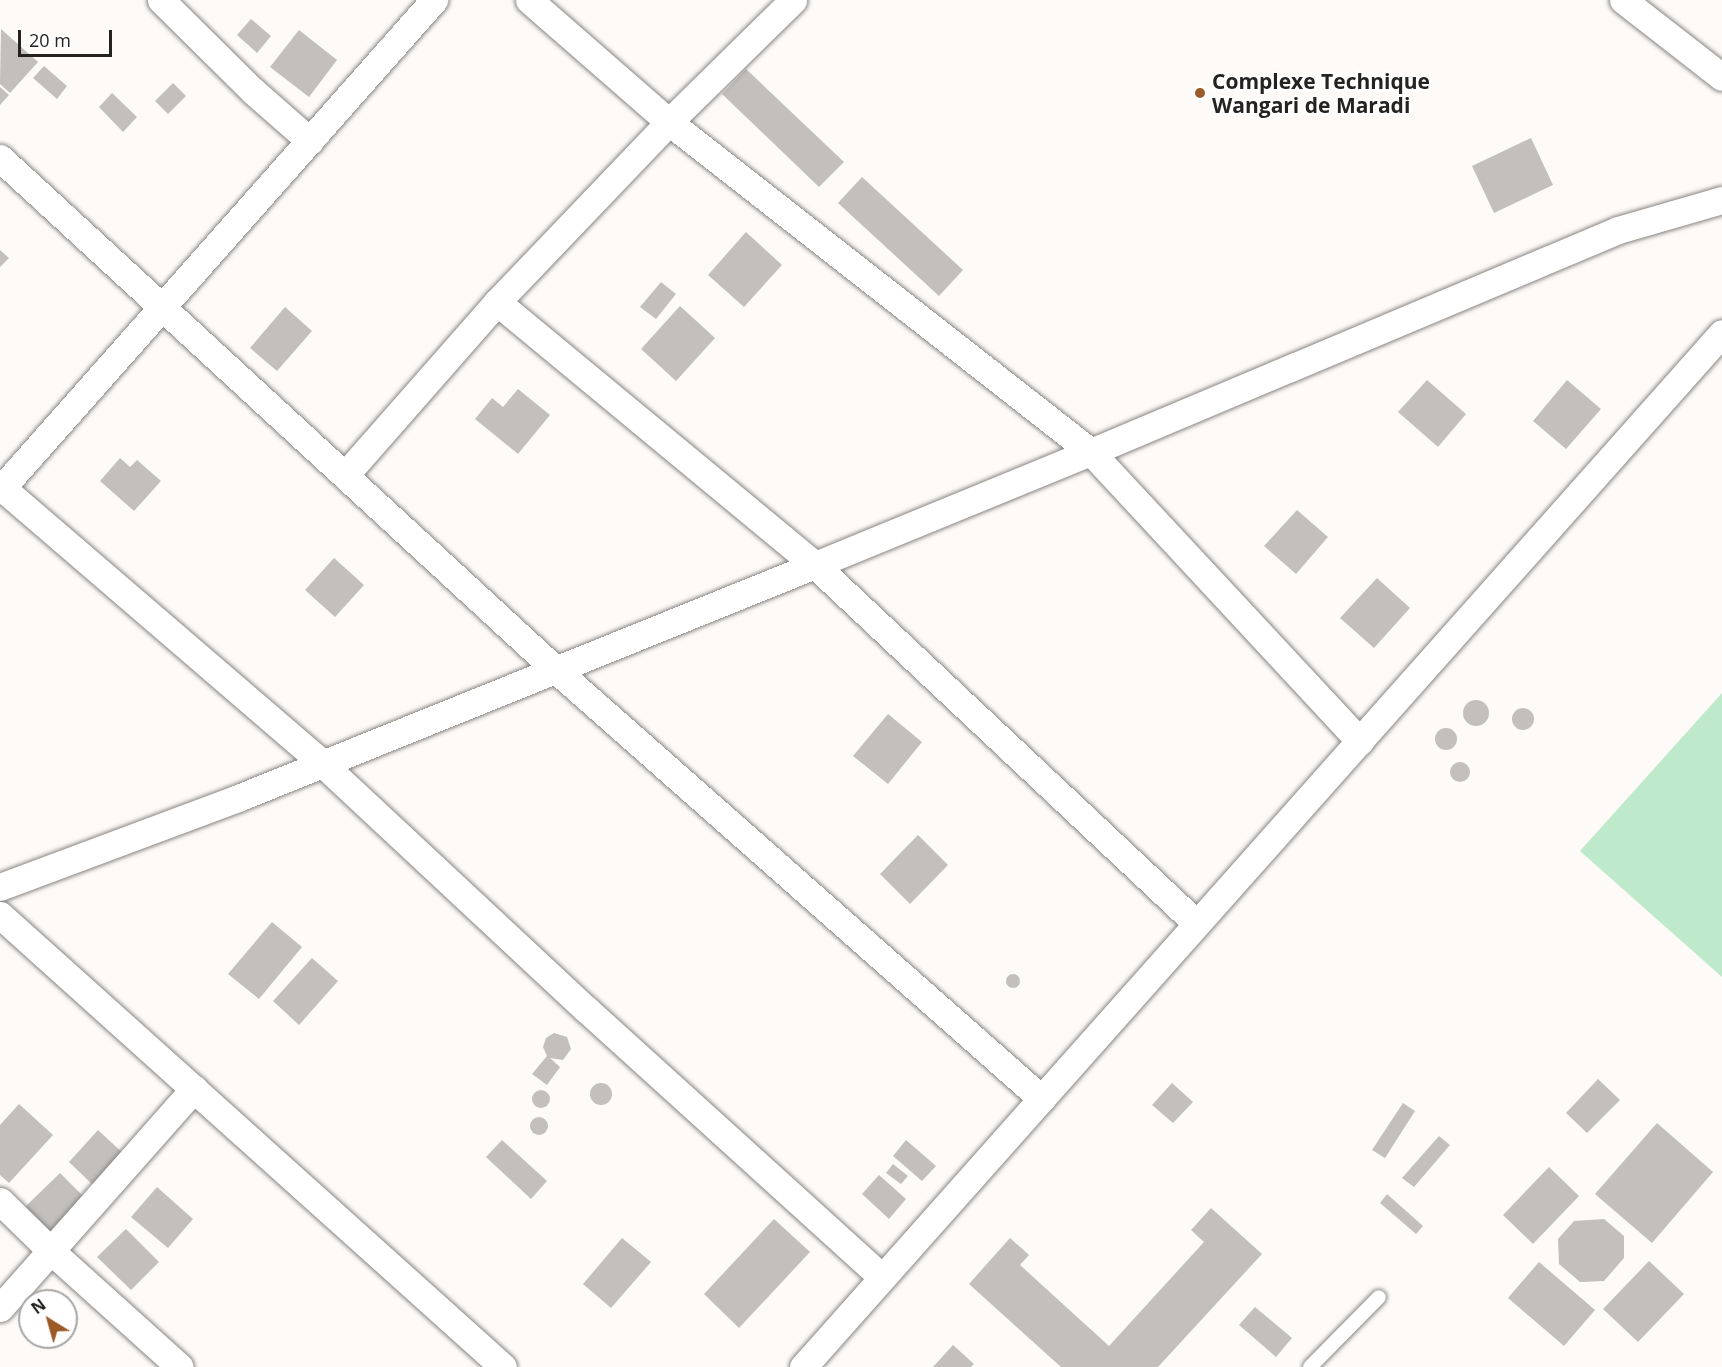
<!DOCTYPE html>
<html>
<head>
<meta charset="utf-8">
<style>
  body { margin:0 }
  #map { position:relative; width:1722px; height:1367px; overflow:hidden; background:#fdfaf7; font-family:"Open Sans",sans-serif }
  div>[style] { position:absolute }
  [style*='--x'] { left:calc(var(--x)*1px); top:calc(var(--y)*1px); width:calc(var(--w)*1px); rotate:calc(var(--a)*1deg) }
  .green>* { inset:0; background:#bfe9cb }
  .building>* { inset:0; background:#c2bfbc }
  .round { border-radius:50% }
  .roads { filter:drop-shadow(0 0 2px #888582) drop-shadow(0 0 2px #888582) }
  .service>* { height:14px; margin:-7px; padding:0 7px; transform-origin:7px; border-radius:7px; background:#fff }
  .minor>* { height:27px; margin:-13.5px; padding:0 13.5px; transform-origin:13.5px; border-radius:13.5px; background:#fff }
  .dots>* { width:16px; height:16px; translate:-50% -50%; box-sizing:border-box; border:3px solid #fff; border-radius:50% }
  span { translate:-50% -50%; white-space:nowrap; text-align:center; line-height:1.15; -webkit-text-stroke:4.5px #fff; paint-order:stroke }
  .poi-label { font-size:21px; color:#252322; font-weight:700 }
  .left { translate:0 -50%; text-align:left }
  .north { position:absolute; left:18px; top:1289px; width:60px; height:60px; box-sizing:border-box; background:#fff; border:2px solid #a8a7a7; border-radius:50%; rotate:323deg; font-size:16px; font-weight:700; line-height:24px; text-align:center; color:#252322 }
  .north::after { content:''; display:block; margin:auto; width:21px; height:27px; background:#9c5a27; clip-path:polygon(50% 0,100% 100%,50% 72%,0 100%) }
  .scale { position:absolute; left:18px; top:30px; width:94px; height:27px; box-sizing:border-box; border:3px solid #252322; border-top:0; padding-left:8px; font-size:18px; line-height:21px; white-space:nowrap; color:#252322; -webkit-text-stroke:4px #fff; paint-order:stroke }
</style>
</head>
<body>
<div id="map">
  <div class="green">
    <i style="clip-path:polygon(1722px 693px,1722px 977px,1580px 851px)"></i>
  </div>
  <div class="building">
    <i style="clip-path:polygon(251px 19px,271px 36px,257px 53px,237px 35px)"></i>
    <i style="clip-path:polygon(1px 29px,38px 62px,10px 93px,0 84px)"></i>
    <i style="clip-path:polygon(299px 30px,337px 60px,309px 97px,270px 67px)"></i>
    <i style="clip-path:polygon(44px 66px,67px 86px,57px 99px,33px 78px)"></i>
    <i style="clip-path:polygon(746px 69px,844px 162px,819px 187px,722px 94px)"></i>
    <i style="clip-path:polygon(173px 83px,186px 96px,168px 114px,155px 101px)"></i>
    <i style="clip-path:polygon(0 87px,9px 95px,0 105px)"></i>
    <i style="clip-path:polygon(112px 93px,137px 117px,123px 132px,99px 107px)"></i>
    <i style="clip-path:polygon(1531px 138px,1553px 185px,1494px 213px,1472px 166px)"></i>
    <i style="clip-path:polygon(862px 177px,963px 270px,939px 296px,838px 203px)"></i>
    <i style="clip-path:polygon(746px 232px,782px 265px,744px 307px,708px 275px)"></i>
    <i style="clip-path:polygon(0 250px,9px 258px,0 267px)"></i>
    <i style="clip-path:polygon(661px 282px,676px 294px,656px 319px,640px 307px)"></i>
    <i style="clip-path:polygon(680px 306px,715px 338px,676px 381px,641px 349px)"></i>
    <i style="clip-path:polygon(285px 307px,312px 331px,277px 371px,250px 348px)"></i>
    <i style="clip-path:polygon(1427px 380px,1466px 414px,1438px 447px,1398px 412px)"></i>
    <i style="clip-path:polygon(1567px 380px,1601px 409px,1566px 449px,1533px 421px)"></i>
    <i style="clip-path:polygon(518px 389px,550px 415px,518px 454px,475px 419px,492px 398px,503px 407px)"></i>
    <i style="clip-path:polygon(120px 458px,130px 467px,137px 460px,161px 481px,134px 511px,100px 481px)"></i>
    <i style="clip-path:polygon(1297px 510px,1328px 537px,1296px 574px,1264px 546px)"></i>
    <i style="clip-path:polygon(334px 558px,364px 585px,335px 617px,305px 590px)"></i>
    <i style="clip-path:polygon(1377px 578px,1410px 608px,1374px 648px,1340px 618px)"></i>
    <i class="round" style="left:1463px;top:700px;width:26px;height:26px"></i>
    <i class="round" style="left:1512px;top:708px;width:22px;height:22px"></i>
    <i style="clip-path:polygon(888px 714px,922px 742px,888px 784px,853px 756px)"></i>
    <i class="round" style="left:1435px;top:728px;width:22px;height:22px"></i>
    <i class="round" style="left:1450px;top:762px;width:20px;height:20px"></i>
    <i style="clip-path:polygon(918px 835px,948px 865px,910px 904px,880px 874px)"></i>
    <i style="clip-path:polygon(272px 922px,302px 947px,259px 999px,228px 974px)"></i>
    <i style="clip-path:polygon(312px 958px,338px 981px,299px 1025px,273px 1001px)"></i>
    <i class="round" style="left:1006px;top:974px;width:14px;height:14px"></i>
    <i style="clip-path:polygon(554px 1033px,567px 1037px,571px 1049px,563px 1060px,550px 1058px,560px 1067px,547px 1085px,532px 1074px,547px 1056px,543px 1047px,546px 1038px)"></i>
    <i style="clip-path:polygon(1598px 1079px,1620px 1100px,1587px 1133px,1566px 1113px)"></i>
    <i class="round" style="left:590px;top:1083px;width:22px;height:22px"></i>
    <i style="clip-path:polygon(1172px 1083px,1193px 1102px,1173px 1123px,1152px 1105px)"></i>
    <i class="round" style="left:532px;top:1090px;width:18px;height:18px"></i>
    <i style="clip-path:polygon(1403px 1103px,1415px 1111px,1385px 1158px,1372px 1150px)"></i>
    <i style="clip-path:polygon(19px 1104px,53px 1135px,9px 1183px,0 1175px,0 1125px)"></i>
    <i class="round" style="left:530px;top:1117px;width:18px;height:18px"></i>
    <i style="clip-path:polygon(1657px 1123px,1713px 1172px,1652px 1243px,1595px 1194px)"></i>
    <i style="clip-path:polygon(98px 1130px,126px 1156px,96px 1188px,69px 1162px)"></i>
    <i style="clip-path:polygon(1439px 1136px,1450px 1145px,1414px 1187px,1402px 1178px)"></i>
    <i style="clip-path:polygon(502px 1140px,547px 1181px,531px 1199px,486px 1157px)"></i>
    <i style="clip-path:polygon(906px 1140px,936px 1166px,922px 1181px,893px 1156px)"></i>
    <i style="clip-path:polygon(893px 1164px,908px 1176px,901px 1184px,886px 1173px)"></i>
    <i style="clip-path:polygon(1549px 1167px,1579px 1196px,1533px 1244px,1503px 1215px)"></i>
    <i style="clip-path:polygon(60px 1173px,87px 1200px,52px 1234px,25px 1207px)"></i>
    <i style="clip-path:polygon(879px 1175px,906px 1199px,889px 1219px,862px 1194px)"></i>
    <i style="clip-path:polygon(157px 1187px,193px 1219px,168px 1248px,131px 1217px)"></i>
    <i style="clip-path:polygon(1387px 1194px,1423px 1226px,1416px 1234px,1380px 1203px)"></i>
    <i style="clip-path:polygon(1211px 1208px,1262px 1254px,1158px 1367px,1061px 1367px,969px 1284px,1010px 1238px,1029px 1255px,1020px 1265px,1109px 1346px,1204px 1242px,1191px 1230px)"></i>
    <i style="clip-path:polygon(774px 1219px,810px 1252px,739px 1328px,704px 1294px)"></i>
    <i style="clip-path:polygon(1604px 1219px,1624px 1236px,1624px 1258px,1604px 1281px,1580px 1282px,1559px 1264px,1558px 1239px,1574px 1221px)"></i>
    <i style="clip-path:polygon(126px 1229px,159px 1262px,131px 1290px,97px 1257px)"></i>
    <i style="clip-path:polygon(622px 1238px,651px 1262px,611px 1308px,583px 1284px)"></i>
    <i style="clip-path:polygon(1649px 1261px,1684px 1294px,1638px 1342px,1603px 1309px)"></i>
    <i style="clip-path:polygon(1539px 1262px,1595px 1310px,1564px 1346px,1508px 1298px)"></i>
    <i style="clip-path:polygon(1255px 1307px,1292px 1338px,1276px 1357px,1239px 1325px)"></i>
    <i style="clip-path:polygon(953px 1345px,974px 1364px,971px 1367px,933px 1367px)"></i>
  </div>
  <div class="roads">
    <div class="service">
      <i style="--x:1310;--y:1367;--w:98;--a:-45.4"></i>
    </div>
    <div class="minor">
      <i style="--x:161;--y:0;--w:129;--a:44.7"></i>
      <i style="--x:253;--y:91;--w:76;--a:41.3"></i>
      <i style="--x:529;--y:0;--w:186;--a:41.1"></i>
      <i style="--x:669;--y:122;--w:536;--a:38.03"></i>
      <i style="--x:1091;--y:452;--w:395;--a:47.1"></i>
      <i style="--x:1623;--y:0;--w:125;--a:37.9"></i>
      <i style="--x:0;--y:158;--w:756;--a:42.64"></i>
      <i style="--x:556;--y:670;--w:648;--a:41.44"></i>
      <i style="--x:497;--y:302;--w:413;--a:39.6"></i>
      <i style="--x:815;--y:565;--w:524;--a:43.22"></i>
      <i style="--x:346;--y:474;--w:229;--a:-48.7"></i>
      <i style="--x:497;--y:302;--w:249;--a:-46.3"></i>
      <i style="--x:669;--y:122;--w:174;--a:-44.5"></i>
      <i style="--x:0;--y:486;--w:426;--a:40.7"></i>
      <i style="--x:323;--y:764;--w:359;--a:43"></i>
      <i style="--x:586;--y:1009;--w:399;--a:42.2"></i>
      <i style="--x:0;--y:490;--w:655;--a:-48.47"></i>
      <i style="--x:0;--y:887;--w:254;--a:-20.5"></i>
      <i style="--x:238;--y:798;--w:622;--a:-21.99"></i>
      <i style="--x:815;--y:565;--w:298;--a:-22.3"></i>
      <i style="--x:1091;--y:452;--w:572;--a:-22.84"></i>
      <i style="--x:1618;--y:230;--w:108;--a:-16.1"></i>
      <i style="--x:0;--y:915;--w:676;--a:41.94"></i>
      <i style="--x:0;--y:1201;--w:71;--a:44.4"></i>
      <i style="--x:51;--y:1251;--w:173;--a:42"></i>
      <i style="--x:0;--y:1308;--w:293;--a:-48.5"></i>
      <i style="--x:803;--y:1367;--w:1383;--a:-48.37"></i>
    </div>
  </div>
  <div class="dots">
    <i style="left:1200px;top:93px;background:#9c5a27"></i>
  </div>
  <div class="poi-label">
    <span class="left" style="left:1212px;top:93px">Complexe Technique<br>Wangari de Maradi</span>
  </div>
  <div class="north">N</div>
  <div class="scale">20 m</div>
</div>
</body>
</html>
